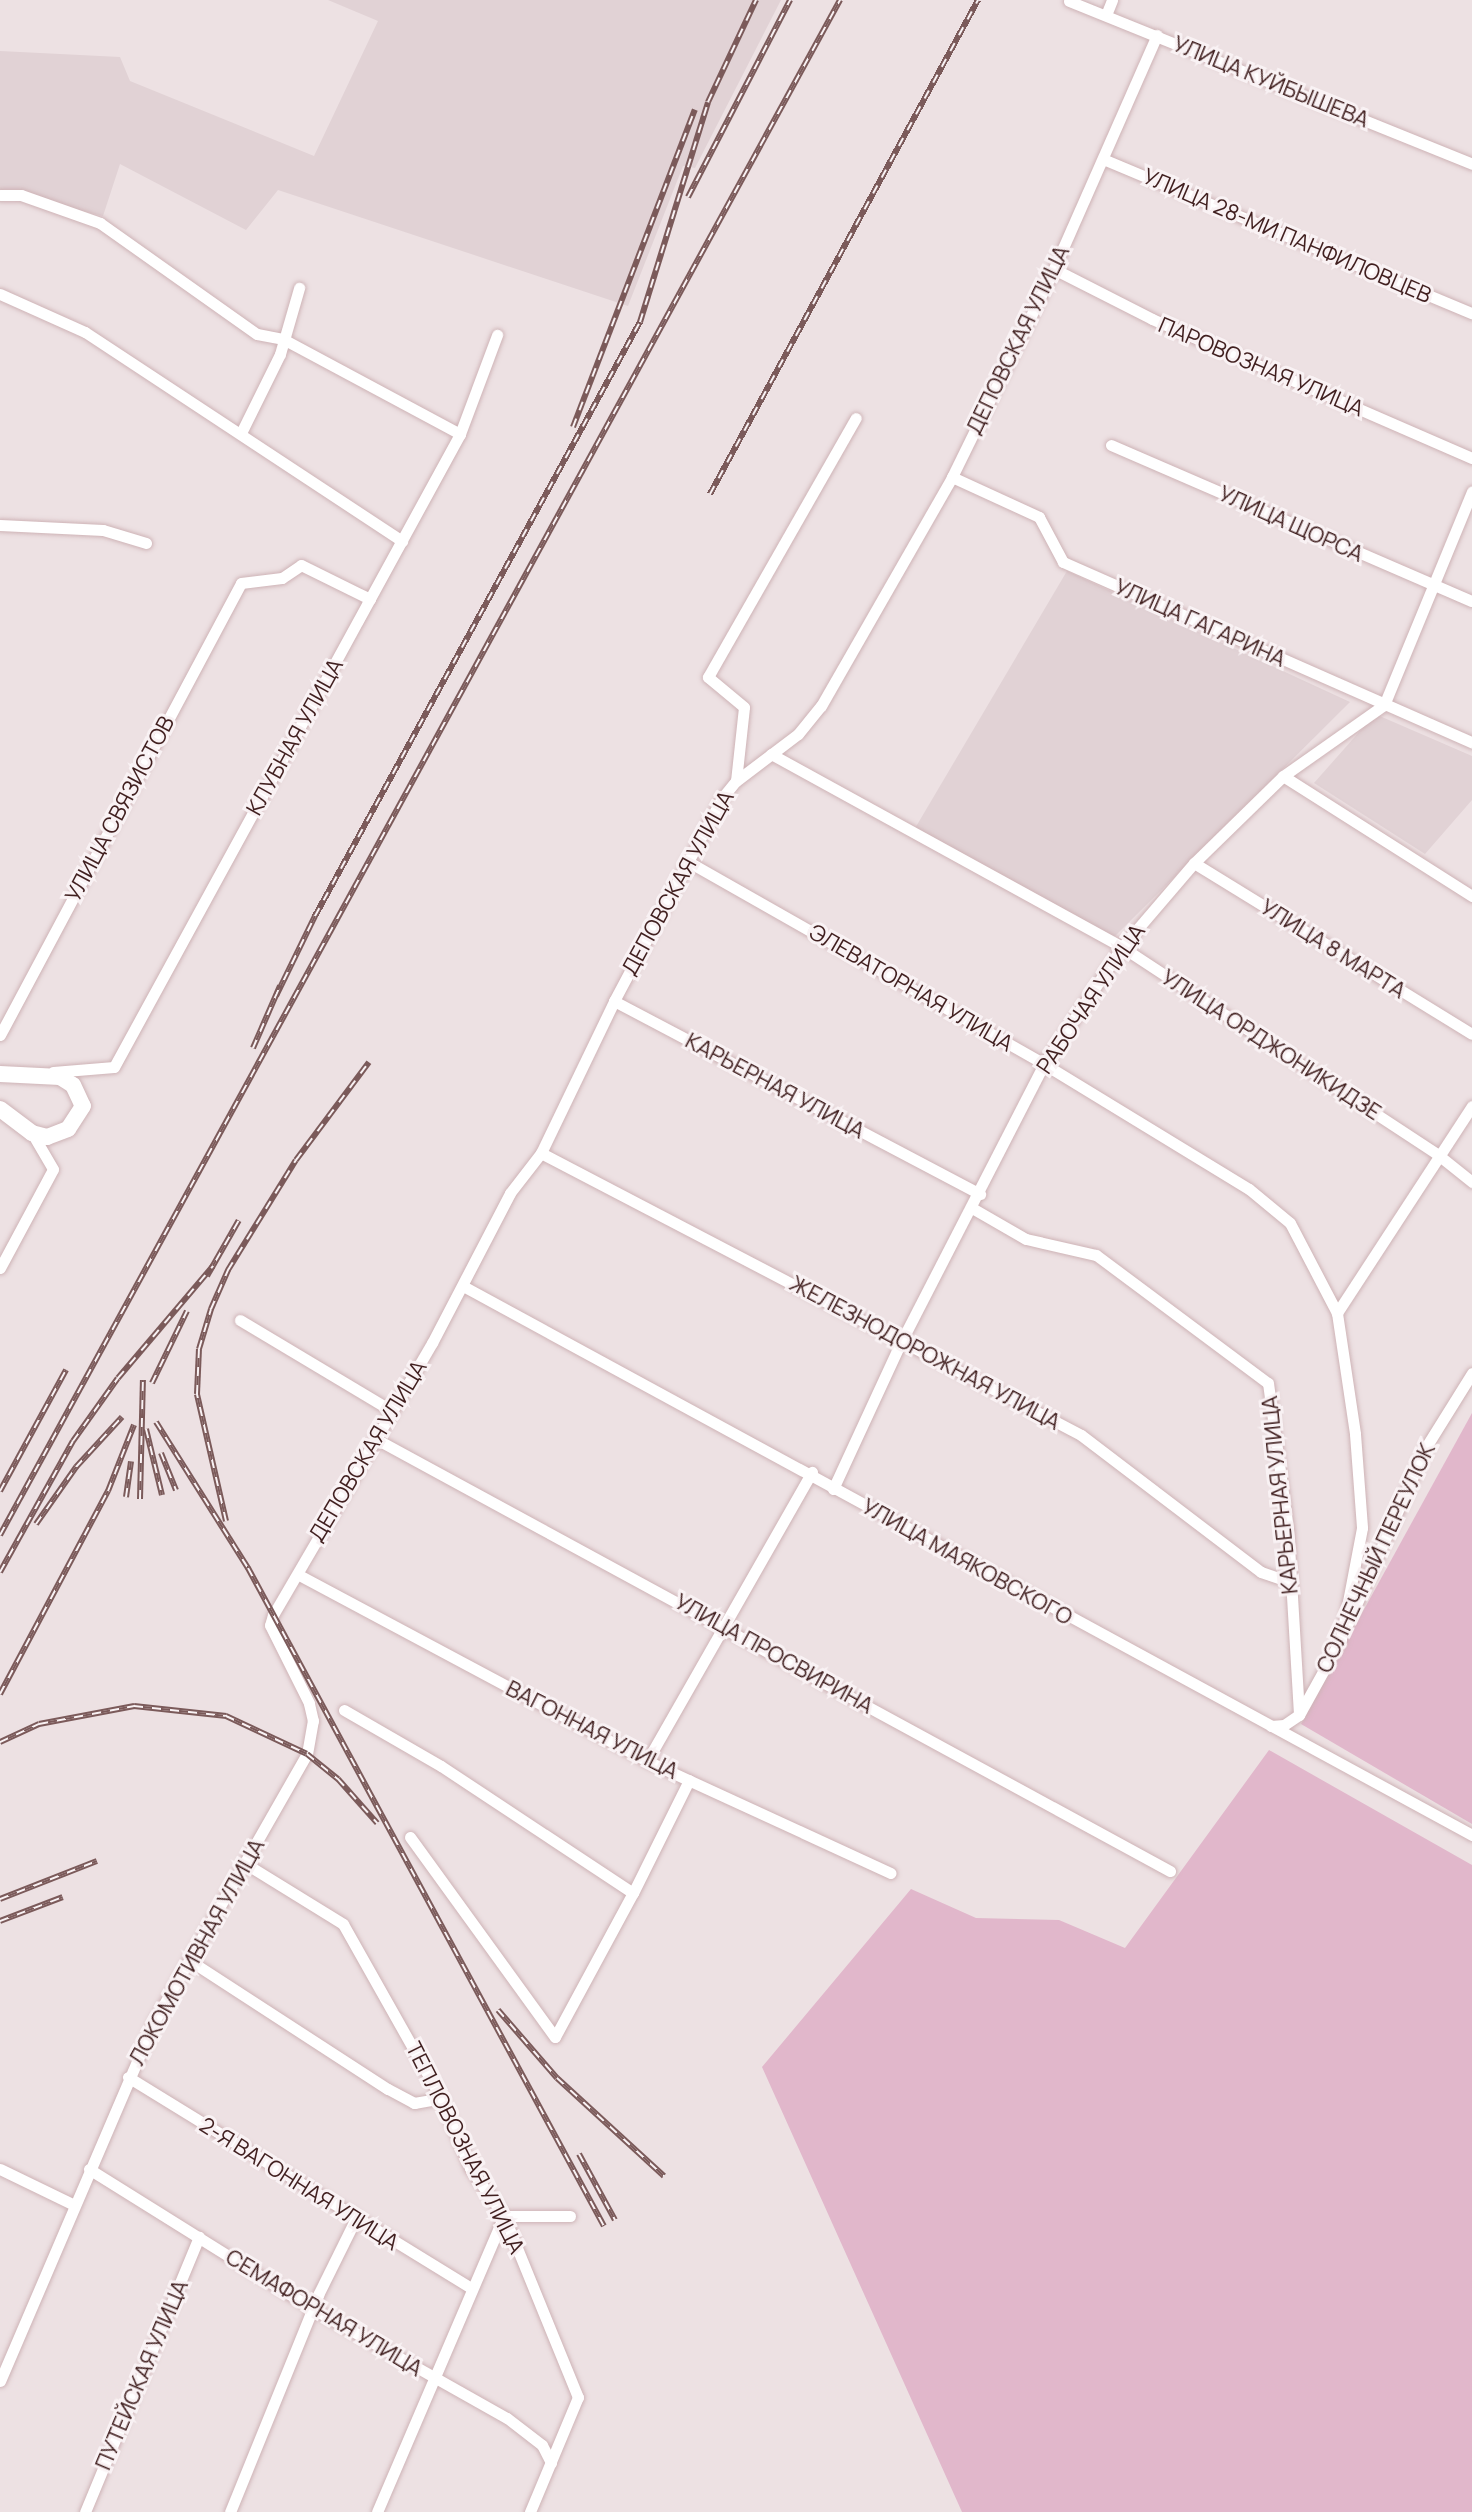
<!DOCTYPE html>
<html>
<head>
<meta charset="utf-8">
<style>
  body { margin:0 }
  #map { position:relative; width:1472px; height:2512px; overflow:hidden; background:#ede1e3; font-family:Manrope,sans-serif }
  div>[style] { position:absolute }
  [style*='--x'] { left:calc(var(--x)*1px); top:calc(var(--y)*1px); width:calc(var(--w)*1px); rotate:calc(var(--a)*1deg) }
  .built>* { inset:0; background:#e1d2d5 }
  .green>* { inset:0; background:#e1b7cb }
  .roads { filter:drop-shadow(0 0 2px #ceb3b6) drop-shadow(0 0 2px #ceb3b6) }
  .street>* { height:11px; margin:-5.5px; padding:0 5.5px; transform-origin:5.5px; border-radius:5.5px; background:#fff }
  .secondary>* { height:16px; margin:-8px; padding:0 8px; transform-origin:8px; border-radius:8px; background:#fff }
  .rail>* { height:6px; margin-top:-3px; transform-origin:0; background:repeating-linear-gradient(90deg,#f9f2f4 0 9px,#7b5a5a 0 18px); box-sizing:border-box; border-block:2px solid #7b5a5a }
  span { translate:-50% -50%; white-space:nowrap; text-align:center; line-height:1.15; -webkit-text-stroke:6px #f9f2f4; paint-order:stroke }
  .street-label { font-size:22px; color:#401f1f }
</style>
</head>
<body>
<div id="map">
  <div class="built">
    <i style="clip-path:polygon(328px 0,781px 0,695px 168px,683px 166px,628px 306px,278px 190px,246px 230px,120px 164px,103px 216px,0 191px,0 51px,120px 57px,130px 81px,314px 156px,378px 21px)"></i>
    <i style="clip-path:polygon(1067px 571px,1350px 702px,1109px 942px,914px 830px)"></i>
    <i style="clip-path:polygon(1375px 714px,1472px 756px,1472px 800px,1425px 854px,1314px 783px)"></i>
  </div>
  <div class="green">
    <i style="clip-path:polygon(1472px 1413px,1472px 1824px,1301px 1724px)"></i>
    <i style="clip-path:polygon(1269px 1750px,1472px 1865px,1472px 2512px,962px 2512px,762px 2067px,911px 1889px,976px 1918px,1059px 1920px,1125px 1948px)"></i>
  </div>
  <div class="roads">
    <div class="street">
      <i style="--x:1069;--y:1;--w:435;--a:22"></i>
      <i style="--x:1106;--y:15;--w:16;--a:-68"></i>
      <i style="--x:1103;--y:159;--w:400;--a:22.7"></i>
      <i style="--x:0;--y:195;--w:21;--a:0"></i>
      <i style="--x:21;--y:195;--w:84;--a:19.5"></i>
      <i style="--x:100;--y:223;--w:192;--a:35.3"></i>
      <i style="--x:257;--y:334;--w:26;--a:11"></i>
      <i style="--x:283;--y:339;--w:201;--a:28.2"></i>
      <i style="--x:1054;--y:269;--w:110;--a:27"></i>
      <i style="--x:1152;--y:319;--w:349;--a:23.5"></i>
      <i style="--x:0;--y:294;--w:93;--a:24.1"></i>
      <i style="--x:85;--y:332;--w:380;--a:33.4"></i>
      <i style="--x:241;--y:433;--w:88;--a:-63.7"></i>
      <i style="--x:280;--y:354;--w:69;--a:-73.9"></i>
      <i style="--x:1111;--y:445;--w:393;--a:23.4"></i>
      <i style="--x:952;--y:477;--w:96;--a:24.7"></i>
      <i style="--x:1039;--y:517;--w:51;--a:61.9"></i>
      <i style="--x:1063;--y:562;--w:447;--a:23.8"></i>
      <i style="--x:0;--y:525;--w:103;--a:2.8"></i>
      <i style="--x:103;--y:530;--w:45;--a:16.8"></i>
      <i style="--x:771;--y:754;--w:401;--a:28.8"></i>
      <i style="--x:1122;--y:947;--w:377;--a:33.3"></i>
      <i style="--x:1437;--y:1154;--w:45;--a:38.7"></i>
      <i style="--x:1283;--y:776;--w:224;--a:32.4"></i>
      <i style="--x:736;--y:781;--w:74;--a:-83.8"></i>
      <i style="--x:744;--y:707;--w:47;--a:-140.2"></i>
      <i style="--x:708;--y:677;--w:298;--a:-60.3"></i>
      <i style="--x:687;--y:861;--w:411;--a:29.6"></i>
      <i style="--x:1044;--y:1064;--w:240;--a:31.4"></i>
      <i style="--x:1249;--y:1189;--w:53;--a:39.7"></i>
      <i style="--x:1290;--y:1223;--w:102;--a:62.4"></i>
      <i style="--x:1337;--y:1313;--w:122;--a:81.5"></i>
      <i style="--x:1355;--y:1434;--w:94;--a:85.7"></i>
      <i style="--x:1362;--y:1528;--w:117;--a:100.8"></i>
      <i style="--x:1194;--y:863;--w:326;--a:31.6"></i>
      <i style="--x:614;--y:1001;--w:414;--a:27.8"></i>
      <i style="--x:0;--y:1035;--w:512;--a:-61.93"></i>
      <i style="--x:241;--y:583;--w:41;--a:-7"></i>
      <i style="--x:282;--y:578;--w:23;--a:-34"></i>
      <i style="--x:301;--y:565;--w:77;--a:26.2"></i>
      <i style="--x:53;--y:1072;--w:61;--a:-4.7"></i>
      <i style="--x:114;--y:1067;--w:721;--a:-61.34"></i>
      <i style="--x:460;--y:434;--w:106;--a:-69.5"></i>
      <i style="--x:541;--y:1153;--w:609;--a:27.57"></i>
      <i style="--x:1081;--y:1435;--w:226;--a:37.3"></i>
      <i style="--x:1261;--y:1572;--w:31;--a:19"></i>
      <i style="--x:972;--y:1208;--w:62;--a:29.9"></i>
      <i style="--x:1026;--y:1239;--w:72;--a:12.9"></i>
      <i style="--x:1096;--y:1255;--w:214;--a:36.7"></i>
      <i style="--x:1268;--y:1383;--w:147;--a:82.2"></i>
      <i style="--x:1288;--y:1529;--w:186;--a:86.6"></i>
      <i style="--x:0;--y:1268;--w:112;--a:-61.8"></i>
      <i style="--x:53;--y:1169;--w:42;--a:-120.3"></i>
      <i style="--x:463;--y:1286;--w:1149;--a:28.55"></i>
      <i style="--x:1337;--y:1313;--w:247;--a:-56.9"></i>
      <i style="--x:240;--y:1320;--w:177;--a:30.9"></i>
      <i style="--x:376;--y:1439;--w:904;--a:28.55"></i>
      <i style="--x:833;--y:1489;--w:164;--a:-65.2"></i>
      <i style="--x:902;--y:1340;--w:310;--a:-62.8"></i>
      <i style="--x:1044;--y:1064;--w:141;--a:-56.3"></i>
      <i style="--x:1122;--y:947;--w:111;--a:-49.4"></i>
      <i style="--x:1194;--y:863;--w:124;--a:-44.3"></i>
      <i style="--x:1283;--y:776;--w:123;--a:-35.1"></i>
      <i style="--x:1384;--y:705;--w:231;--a:-67.6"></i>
      <i style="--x:299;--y:1575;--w:395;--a:28.1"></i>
      <i style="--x:647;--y:1761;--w:268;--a:24.7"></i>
      <i style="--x:1348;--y:1623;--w:193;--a:-66.1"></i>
      <i style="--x:1426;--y:1447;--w:87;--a:-58.1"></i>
      <i style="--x:344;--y:1710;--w:112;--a:30"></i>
      <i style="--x:441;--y:1766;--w:230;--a:33.5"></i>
      <i style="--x:633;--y:1893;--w:126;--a:-63.6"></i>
      <i style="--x:1271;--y:1726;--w:13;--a:-4"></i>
      <i style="--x:1284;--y:1725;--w:18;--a:-34"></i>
      <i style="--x:1299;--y:1715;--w:87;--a:-61.1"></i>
      <i style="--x:647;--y:1761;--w:333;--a:-60.3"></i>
      <i style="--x:410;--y:1837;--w:247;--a:54.1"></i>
      <i style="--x:555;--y:2037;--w:164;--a:-61.6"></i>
      <i style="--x:246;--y:1864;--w:114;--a:31.7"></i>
      <i style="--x:343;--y:1924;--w:200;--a:60.6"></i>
      <i style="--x:441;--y:2098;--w:76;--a:67.5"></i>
      <i style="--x:470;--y:2168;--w:59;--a:54.7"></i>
      <i style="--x:504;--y:2216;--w:196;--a:67.8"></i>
      <i style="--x:578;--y:2397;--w:125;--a:112.7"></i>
      <i style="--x:189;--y:1960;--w:237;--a:33"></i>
      <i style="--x:388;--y:2089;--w:30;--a:28"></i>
      <i style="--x:414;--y:2103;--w:27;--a:-10"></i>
      <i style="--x:128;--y:2077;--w:404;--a:31.6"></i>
      <i style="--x:0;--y:2169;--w:82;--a:25.9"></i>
      <i style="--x:89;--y:2169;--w:266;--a:32"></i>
      <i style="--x:315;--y:2310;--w:220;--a:29.4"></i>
      <i style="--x:507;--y:2418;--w:44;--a:37.6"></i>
      <i style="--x:542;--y:2445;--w:20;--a:63"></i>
      <i style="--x:0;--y:2381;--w:393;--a:-66.8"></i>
      <i style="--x:155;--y:2020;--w:306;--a:-60.3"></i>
      <i style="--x:307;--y:1754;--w:34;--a:-80"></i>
      <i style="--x:313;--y:1721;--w:18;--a:-103"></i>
      <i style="--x:309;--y:1703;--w:87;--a:-116.6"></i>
      <i style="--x:270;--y:1625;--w:10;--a:-73"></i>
      <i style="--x:273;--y:1615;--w:315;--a:-59.7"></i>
      <i style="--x:432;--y:1343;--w:169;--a:-62.5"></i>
      <i style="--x:510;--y:1193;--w:51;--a:-52.2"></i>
      <i style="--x:541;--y:1153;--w:169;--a:-64.3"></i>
      <i style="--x:614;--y:1001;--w:230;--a:-62"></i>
      <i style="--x:722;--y:798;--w:22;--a:-51"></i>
      <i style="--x:736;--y:781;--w:78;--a:-37.2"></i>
      <i style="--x:798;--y:734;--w:36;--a:-51"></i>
      <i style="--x:821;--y:706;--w:264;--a:-60.2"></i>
      <i style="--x:952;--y:477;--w:227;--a:-63.9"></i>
      <i style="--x:1052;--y:273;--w:260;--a:-66.2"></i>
      <i style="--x:85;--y:2512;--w:298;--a:-67.5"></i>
      <i style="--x:230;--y:2512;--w:234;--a:-67.9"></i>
      <i style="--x:318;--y:2295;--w:84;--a:-63.7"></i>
      <i style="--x:377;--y:2512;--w:322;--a:-66.8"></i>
      <i style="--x:504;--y:2216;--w:66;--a:0"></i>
    </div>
    <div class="secondary">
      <i style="--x:0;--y:1074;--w:60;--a:2.9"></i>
      <i style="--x:60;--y:1077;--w:15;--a:32"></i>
      <i style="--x:73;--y:1085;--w:23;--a:65"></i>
      <i style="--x:83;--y:1106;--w:27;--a:123"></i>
      <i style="--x:68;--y:1129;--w:22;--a:159"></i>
      <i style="--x:47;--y:1137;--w:16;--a:-165"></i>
      <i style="--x:32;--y:1133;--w:40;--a:-143"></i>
    </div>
  </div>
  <div class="rail">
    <i style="--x:688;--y:197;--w:222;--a:-62.6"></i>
    <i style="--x:573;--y:427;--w:340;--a:-69"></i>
    <i style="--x:710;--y:494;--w:562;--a:-61.52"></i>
    <i style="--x:276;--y:996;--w:89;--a:-64"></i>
    <i style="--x:315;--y:916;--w:677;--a:-61.32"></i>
    <i style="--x:640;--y:322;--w:230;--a:-72.8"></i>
    <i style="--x:708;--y:102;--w:113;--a:-64.8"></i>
    <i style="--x:253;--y:1048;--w:68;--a:-66.5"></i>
    <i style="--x:207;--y:1276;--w:64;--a:-60.3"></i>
    <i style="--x:152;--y:1383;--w:80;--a:-64.1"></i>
    <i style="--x:156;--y:1422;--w:173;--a:57.8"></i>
    <i style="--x:248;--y:1568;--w:748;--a:61.59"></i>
    <i style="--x:146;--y:1429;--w:68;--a:76.4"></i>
    <i style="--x:161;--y:1453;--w:40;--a:68"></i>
    <i style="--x:0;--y:1491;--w:138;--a:-61.4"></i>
    <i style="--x:126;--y:1497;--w:36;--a:-82"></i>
    <i style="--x:140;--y:1499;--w:119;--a:-88.6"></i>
    <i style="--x:226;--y:1521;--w:130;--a:-102.9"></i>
    <i style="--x:197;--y:1394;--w:45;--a:-87.5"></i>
    <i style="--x:199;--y:1349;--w:42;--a:-73.3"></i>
    <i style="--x:211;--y:1309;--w:43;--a:-66.4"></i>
    <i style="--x:228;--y:1270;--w:129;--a:-58.3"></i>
    <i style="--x:296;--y:1160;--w:122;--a:-53.3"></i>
    <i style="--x:36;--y:1524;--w:70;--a:-54.9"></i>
    <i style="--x:76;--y:1467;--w:68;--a:-47.4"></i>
    <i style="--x:0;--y:1535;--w:1750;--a:-61.31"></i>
    <i style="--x:0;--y:1572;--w:150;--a:-60.9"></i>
    <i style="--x:73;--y:1441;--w:77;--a:-54.5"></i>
    <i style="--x:118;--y:1378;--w:147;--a:-49.7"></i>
    <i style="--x:0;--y:1694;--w:230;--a:-62"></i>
    <i style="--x:108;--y:1491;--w:71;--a:-68.5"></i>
    <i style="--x:0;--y:1742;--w:43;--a:-24.8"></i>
    <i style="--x:39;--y:1724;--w:97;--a:-10.7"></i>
    <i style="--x:134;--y:1706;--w:93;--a:6.2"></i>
    <i style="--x:226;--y:1716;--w:89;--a:25.1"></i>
    <i style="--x:307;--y:1754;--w:40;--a:39"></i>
    <i style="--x:338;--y:1779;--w:59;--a:48.4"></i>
    <i style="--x:0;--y:1899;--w:104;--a:-21.4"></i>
    <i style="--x:0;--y:1921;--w:67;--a:-20.9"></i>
    <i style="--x:498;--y:2010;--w:90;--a:49.1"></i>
    <i style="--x:557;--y:2078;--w:145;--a:42.5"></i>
    <i style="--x:579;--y:2154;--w:75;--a:61.4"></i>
  </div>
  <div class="street-label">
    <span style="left:1271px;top:82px;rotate:22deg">УЛИЦА КУЙБЫШЕВА</span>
    <span style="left:1287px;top:236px;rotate:23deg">УЛИЦА 28-МИ ПАНФИЛОВЦЕВ</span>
    <span style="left:1018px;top:340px;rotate:-64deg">ДЕПОВСКАЯ УЛИЦА</span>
    <span style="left:1261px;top:367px;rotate:23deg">ПАРОВОЗНАЯ УЛИЦА</span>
    <span style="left:1291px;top:524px;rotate:24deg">УЛИЦА ЩОРСА</span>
    <span style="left:1200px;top:623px;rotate:24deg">УЛИЦА ГАГАРИНА</span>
    <span style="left:295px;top:737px;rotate:-61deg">КЛУБНАЯ УЛИЦА</span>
    <span style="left:120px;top:809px;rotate:-62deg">УЛИЦА СВЯЗИСТОВ</span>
    <span style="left:678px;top:883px;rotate:-61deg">ДЕПОВСКАЯ УЛИЦА</span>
    <span style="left:1333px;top:949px;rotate:32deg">УЛИЦА 8 МАРТА</span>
    <span style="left:911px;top:988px;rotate:30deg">ЭЛЕВАТОРНАЯ УЛИЦА</span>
    <span style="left:1091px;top:999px;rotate:-56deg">РАБОЧАЯ УЛИЦА</span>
    <span style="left:1271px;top:1045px;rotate:33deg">УЛИЦА ОРДЖОНИКИДЗЕ</span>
    <span style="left:775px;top:1086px;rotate:28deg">КАРЬЕРНАЯ УЛИЦА</span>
    <span style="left:925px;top:1353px;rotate:28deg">ЖЕЛЕЗНОДОРОЖНАЯ УЛИЦА</span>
    <span style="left:368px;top:1451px;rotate:-59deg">ДЕПОВСКАЯ УЛИЦА</span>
    <span style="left:1280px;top:1495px;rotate:-96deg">КАРЬЕРНАЯ УЛИЦА</span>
    <span style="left:1376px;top:1558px;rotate:-65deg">СОЛНЕЧНЫЙ ПЕРЕУЛОК</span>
    <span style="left:967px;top:1562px;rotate:29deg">УЛИЦА МАЯКОВСКОГО</span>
    <span style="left:774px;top:1654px;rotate:29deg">УЛИЦА ПРОСВИРИНА</span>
    <span style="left:592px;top:1730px;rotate:27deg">ВАГОННАЯ УЛИЦА</span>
    <span style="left:197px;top:1952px;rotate:-61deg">ЛОКОМОТИВНАЯ УЛИЦА</span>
    <span style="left:465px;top:2148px;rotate:63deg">ТЕПЛОВОЗНАЯ УЛИЦА</span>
    <span style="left:299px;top:2184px;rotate:32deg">2-Я ВАГОННАЯ УЛИЦА</span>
    <span style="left:324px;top:2313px;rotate:31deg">СЕМАФОРНАЯ УЛИЦА</span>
    <span style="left:142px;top:2375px;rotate:-67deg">ПУТЕЙСКАЯ УЛИЦА</span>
  </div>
</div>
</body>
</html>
